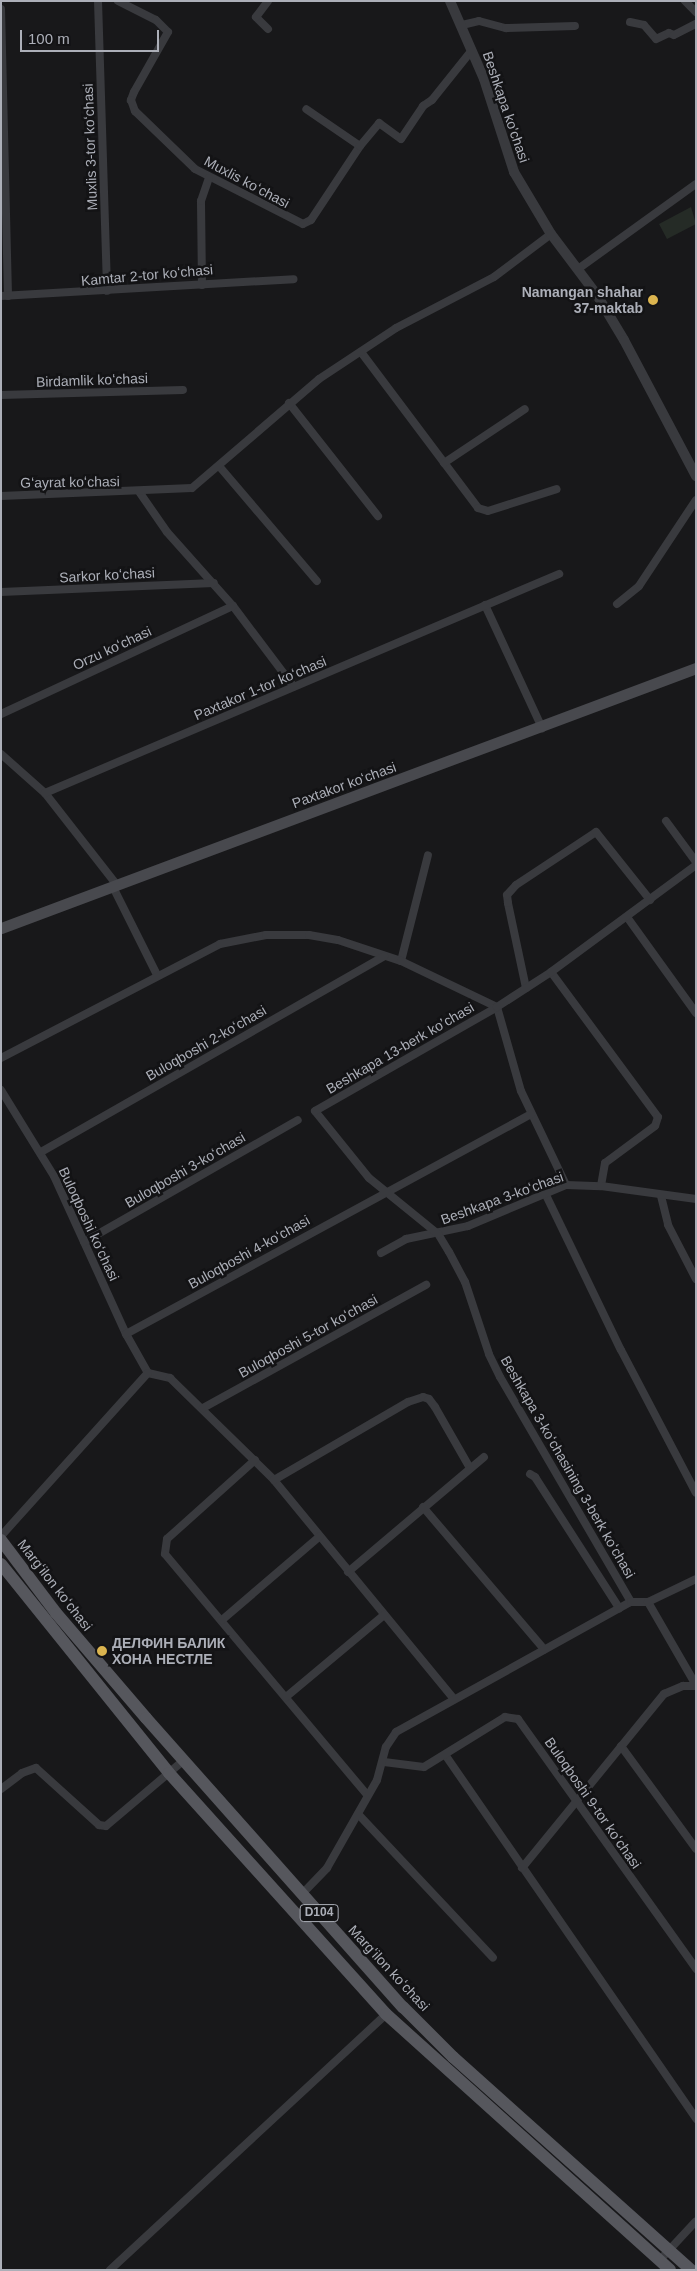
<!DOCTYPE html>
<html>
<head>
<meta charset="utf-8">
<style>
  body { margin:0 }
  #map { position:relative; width:697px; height:2271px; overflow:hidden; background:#18181a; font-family:Arial,sans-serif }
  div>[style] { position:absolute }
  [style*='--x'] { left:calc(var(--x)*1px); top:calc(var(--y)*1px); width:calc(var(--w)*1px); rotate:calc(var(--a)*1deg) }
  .green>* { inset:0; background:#252b26 }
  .minor>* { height:8px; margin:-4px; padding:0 4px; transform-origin:4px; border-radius:4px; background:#393a3e }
  .tertiary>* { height:10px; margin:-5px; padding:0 5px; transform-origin:5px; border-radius:5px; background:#393a3e }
  .secondary>* { height:11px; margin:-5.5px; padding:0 5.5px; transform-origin:5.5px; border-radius:5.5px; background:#48494e }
  .primary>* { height:12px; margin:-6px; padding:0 6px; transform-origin:6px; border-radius:6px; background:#56575d }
  .dots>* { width:14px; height:14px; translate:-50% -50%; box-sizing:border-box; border:2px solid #131315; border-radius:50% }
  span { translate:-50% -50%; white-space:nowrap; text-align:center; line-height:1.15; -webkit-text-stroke:5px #131315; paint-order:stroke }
  .shield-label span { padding:1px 4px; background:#131315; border:1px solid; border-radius:4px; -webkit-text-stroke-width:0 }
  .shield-label { font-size:12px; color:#acafb8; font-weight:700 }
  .street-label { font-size:14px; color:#acafb8 }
  .poi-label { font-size:14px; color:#acafb8; font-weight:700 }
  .right { translate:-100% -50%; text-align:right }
  .left { translate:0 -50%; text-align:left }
  .frame { position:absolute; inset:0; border:2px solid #acafb8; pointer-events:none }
  .scale { position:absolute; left:20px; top:30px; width:139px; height:22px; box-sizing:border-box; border:2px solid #acafb8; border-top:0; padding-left:6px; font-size:15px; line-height:18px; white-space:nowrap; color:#acafb8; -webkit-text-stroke:4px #131315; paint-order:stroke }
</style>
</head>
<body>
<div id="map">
  <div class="green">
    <i style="clip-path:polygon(691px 207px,696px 224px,667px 239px,659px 224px)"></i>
  </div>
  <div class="minor">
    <i style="--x:98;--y:1;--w:290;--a:88.2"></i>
    <i style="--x:118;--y:1;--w:42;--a:26.6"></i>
    <i style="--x:156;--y:20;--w:17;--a:45"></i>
    <i style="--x:168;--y:32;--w:69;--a:119.5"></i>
    <i style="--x:134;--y:92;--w:9;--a:111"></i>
    <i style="--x:131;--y:100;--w:12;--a:70"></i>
    <i style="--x:135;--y:111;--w:83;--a:44"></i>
    <i style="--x:195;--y:169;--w:121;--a:27"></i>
    <i style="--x:303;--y:224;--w:9;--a:-27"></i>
    <i style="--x:311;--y:220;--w:89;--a:-56.5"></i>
    <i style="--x:360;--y:146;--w:65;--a:-145.6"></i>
    <i style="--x:685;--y:1;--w:16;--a:45"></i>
    <i style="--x:1;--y:9;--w:287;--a:88.6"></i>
    <i style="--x:630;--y:22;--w:14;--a:12"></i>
    <i style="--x:644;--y:25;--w:18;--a:49"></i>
    <i style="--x:656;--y:39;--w:14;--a:-25"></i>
    <i style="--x:669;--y:33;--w:5;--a:22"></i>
    <i style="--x:674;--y:35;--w:25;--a:-27"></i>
    <i style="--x:462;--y:25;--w:17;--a:-13"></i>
    <i style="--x:479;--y:21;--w:28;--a:15"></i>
    <i style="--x:506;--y:28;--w:69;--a:-1.7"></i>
    <i style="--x:268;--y:29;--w:17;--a:-135"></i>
    <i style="--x:256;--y:17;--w:20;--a:-53"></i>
    <i style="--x:360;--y:146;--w:30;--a:-50"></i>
    <i style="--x:379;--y:123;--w:27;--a:36"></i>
    <i style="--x:401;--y:139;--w:40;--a:-56"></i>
    <i style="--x:423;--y:106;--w:11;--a:-34"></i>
    <i style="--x:432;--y:100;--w:64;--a:-51.3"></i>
    <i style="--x:578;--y:269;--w:145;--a:-35.8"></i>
    <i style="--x:202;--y:285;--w:84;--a:-90.7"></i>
    <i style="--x:201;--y:201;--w:24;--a:-71"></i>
    <i style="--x:1;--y:296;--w:293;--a:-3.3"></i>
    <i style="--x:361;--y:352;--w:195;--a:53.1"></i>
    <i style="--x:478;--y:508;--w:10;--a:17"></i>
    <i style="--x:488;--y:511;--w:72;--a:-17.7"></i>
    <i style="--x:1;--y:395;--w:182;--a:-1.6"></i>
    <i style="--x:289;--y:403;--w:144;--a:51.8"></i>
    <i style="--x:444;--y:463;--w:97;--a:-33.7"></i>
    <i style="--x:219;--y:466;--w:151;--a:49.6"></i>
    <i style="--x:140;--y:493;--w:47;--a:55.3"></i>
    <i style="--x:167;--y:532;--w:99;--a:48.3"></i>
    <i style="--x:233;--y:606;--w:101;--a:53"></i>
    <i style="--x:1;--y:496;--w:191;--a:-2.4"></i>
    <i style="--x:192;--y:488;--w:167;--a:-40.6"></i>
    <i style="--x:319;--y:379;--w:92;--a:-33.5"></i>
    <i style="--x:396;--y:328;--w:110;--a:-27.5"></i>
    <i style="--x:494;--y:277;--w:71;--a:-37"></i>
    <i style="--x:1;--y:592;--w:213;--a:-2.4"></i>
    <i style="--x:617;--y:604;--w:28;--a:-39"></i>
    <i style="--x:639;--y:586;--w:103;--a:-56.5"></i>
    <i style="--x:485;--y:605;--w:136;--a:65.1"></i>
    <i style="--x:1;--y:714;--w:256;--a:-25"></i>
    <i style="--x:1;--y:754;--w:59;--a:41.6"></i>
    <i style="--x:45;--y:793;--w:117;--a:52"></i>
    <i style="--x:45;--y:793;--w:559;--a:-23.08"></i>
    <i style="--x:666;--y:821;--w:51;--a:53.8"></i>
    <i style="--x:113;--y:887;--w:98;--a:63.4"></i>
    <i style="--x:627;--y:917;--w:118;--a:54.3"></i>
    <i style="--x:401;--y:961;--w:109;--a:-75.7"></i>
    <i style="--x:551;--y:972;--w:180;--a:53.6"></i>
    <i style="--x:658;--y:1117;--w:9;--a:108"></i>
    <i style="--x:655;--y:1126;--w:62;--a:143.5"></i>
    <i style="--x:605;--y:1163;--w:23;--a:100"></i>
    <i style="--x:526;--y:988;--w:87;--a:-102"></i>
    <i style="--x:508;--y:903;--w:8;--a:-97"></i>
    <i style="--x:507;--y:895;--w:13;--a:-48"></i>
    <i style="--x:516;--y:885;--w:96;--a:-33.5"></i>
    <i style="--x:596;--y:832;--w:87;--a:51.5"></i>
    <i style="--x:1;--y:1058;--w:247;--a:-27.5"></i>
    <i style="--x:220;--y:944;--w:47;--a:-11.1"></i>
    <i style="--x:266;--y:935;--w:43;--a:0"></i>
    <i style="--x:309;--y:935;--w:29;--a:10"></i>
    <i style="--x:338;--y:940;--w:66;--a:18.4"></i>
    <i style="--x:401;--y:961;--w:106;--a:25.6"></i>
    <i style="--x:497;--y:1007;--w:87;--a:74.1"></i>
    <i style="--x:521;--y:1091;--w:104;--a:64.4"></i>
    <i style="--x:1;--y:1090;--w:101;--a:58.4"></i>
    <i style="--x:54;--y:1176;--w:174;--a:65.5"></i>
    <i style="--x:126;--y:1334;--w:45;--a:60.6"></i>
    <i style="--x:41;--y:1152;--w:395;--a:-29.7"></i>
    <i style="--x:545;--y:1193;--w:174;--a:64.2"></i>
    <i style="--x:621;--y:1350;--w:161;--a:62.3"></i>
    <i style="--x:661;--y:1196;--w:30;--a:76"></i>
    <i style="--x:668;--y:1225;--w:61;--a:62.6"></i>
    <i style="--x:84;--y:1242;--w:246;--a:-29.7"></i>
    <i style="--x:381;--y:1253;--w:29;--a:-29"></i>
    <i style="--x:406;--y:1239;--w:63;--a:-11.8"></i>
    <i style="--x:468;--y:1226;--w:106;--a:-22.7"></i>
    <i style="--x:566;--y:1185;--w:35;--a:2"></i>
    <i style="--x:601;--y:1186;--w:96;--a:7.8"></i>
    <i style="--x:126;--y:1334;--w:461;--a:-28.5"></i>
    <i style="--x:148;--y:1373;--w:23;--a:13"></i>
    <i style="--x:170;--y:1378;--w:146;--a:44.4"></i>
    <i style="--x:274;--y:1480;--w:282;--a:50.6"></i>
    <i style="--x:203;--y:1408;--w:255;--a:-28.9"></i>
    <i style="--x:255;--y:1460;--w:118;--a:138.1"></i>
    <i style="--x:167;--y:1539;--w:15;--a:98"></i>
    <i style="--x:165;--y:1554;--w:314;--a:50"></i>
    <i style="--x:530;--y:1474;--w:6;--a:31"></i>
    <i style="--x:535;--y:1477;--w:156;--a:57.3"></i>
    <i style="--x:274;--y:1480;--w:155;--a:-30.2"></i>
    <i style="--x:408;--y:1402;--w:16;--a:-18"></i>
    <i style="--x:423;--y:1397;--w:6;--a:18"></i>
    <i style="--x:429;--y:1399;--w:10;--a:53"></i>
    <i style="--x:435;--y:1407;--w:70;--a:60.2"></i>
    <i style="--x:423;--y:1507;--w:187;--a:49.6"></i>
    <i style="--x:1;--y:1536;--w:219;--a:-48"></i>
    <i style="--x:348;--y:1572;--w:178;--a:-40.2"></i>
    <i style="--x:631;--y:1602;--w:260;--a:-120.2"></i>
    <i style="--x:500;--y:1377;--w:25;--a:-116"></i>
    <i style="--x:489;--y:1354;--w:76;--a:-108.4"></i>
    <i style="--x:465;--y:1282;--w:34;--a:-118"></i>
    <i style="--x:449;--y:1252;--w:21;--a:-121"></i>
    <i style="--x:438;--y:1234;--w:89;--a:-140.9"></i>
    <i style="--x:369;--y:1178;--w:86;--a:-128.9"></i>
    <i style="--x:315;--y:1111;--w:210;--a:-29.7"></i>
    <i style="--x:497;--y:1007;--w:64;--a:-32.9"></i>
    <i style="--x:551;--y:972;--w:180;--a:-36.4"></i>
    <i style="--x:648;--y:1602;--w:96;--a:60"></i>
    <i style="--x:222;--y:1620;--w:128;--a:-40.6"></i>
    <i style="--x:286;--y:1697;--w:128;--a:-39.9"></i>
    <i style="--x:621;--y:1746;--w:127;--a:53.9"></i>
    <i style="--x:446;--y:1756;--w:441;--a:55.4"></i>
    <i style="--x:384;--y:1762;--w:40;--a:7.1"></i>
    <i style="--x:424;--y:1767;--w:95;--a:-31.7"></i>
    <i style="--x:505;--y:1717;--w:13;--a:9"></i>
    <i style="--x:518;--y:1719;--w:307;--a:54.5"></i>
    <i style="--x:1;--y:1789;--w:26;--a:-37"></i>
    <i style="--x:22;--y:1773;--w:15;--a:-20"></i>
    <i style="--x:36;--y:1768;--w:85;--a:42.1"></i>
    <i style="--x:99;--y:1825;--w:7;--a:8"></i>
    <i style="--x:106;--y:1826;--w:102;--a:-40.2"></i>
    <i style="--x:358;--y:1814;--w:197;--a:46.8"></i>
    <i style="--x:522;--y:1868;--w:225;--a:-50.8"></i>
    <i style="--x:664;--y:1694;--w:21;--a:-23"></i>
    <i style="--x:683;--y:1686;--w:13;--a:0"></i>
    <i style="--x:302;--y:1894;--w:36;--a:-46"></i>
    <i style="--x:327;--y:1868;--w:101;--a:-60.4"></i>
    <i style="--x:377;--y:1780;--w:34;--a:-75"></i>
    <i style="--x:386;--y:1747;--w:18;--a:-56"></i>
    <i style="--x:396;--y:1732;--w:269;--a:-29"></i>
    <i style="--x:631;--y:1602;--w:17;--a:0"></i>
    <i style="--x:648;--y:1602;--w:53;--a:-25.6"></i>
    <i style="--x:659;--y:2261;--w:54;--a:-47.2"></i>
    <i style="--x:110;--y:2270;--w:376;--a:-42.8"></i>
  </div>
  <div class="tertiary">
    <i style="--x:450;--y:1;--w:85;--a:66.4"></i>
    <i style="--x:484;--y:79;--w:98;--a:72.1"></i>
    <i style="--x:514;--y:172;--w:72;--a:59.2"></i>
    <i style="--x:551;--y:234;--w:76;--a:53"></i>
    <i style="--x:597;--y:295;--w:52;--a:59"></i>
    <i style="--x:624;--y:340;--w:154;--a:62.1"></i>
  </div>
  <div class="secondary">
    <i style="--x:1;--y:928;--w:742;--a:-20.51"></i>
  </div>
  <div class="primary">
    <i style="--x:1;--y:1540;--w:91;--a:53"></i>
    <i style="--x:56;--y:1613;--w:138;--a:49.4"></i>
    <i style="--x:146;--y:1718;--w:387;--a:48.4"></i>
    <i style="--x:403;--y:2007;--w:71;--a:45"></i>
    <i style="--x:453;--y:2057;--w:319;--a:41.8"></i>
    <i style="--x:1;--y:1564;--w:268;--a:51.2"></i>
    <i style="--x:169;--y:1773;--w:324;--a:48"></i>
    <i style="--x:386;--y:2014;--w:382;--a:42"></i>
  </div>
  <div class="dots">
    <i style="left:653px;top:300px;background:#dbb44f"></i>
    <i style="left:102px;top:1651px;background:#dbb44f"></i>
  </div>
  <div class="shield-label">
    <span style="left:319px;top:1913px">D104</span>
  </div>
  <div class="street-label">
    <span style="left:506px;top:107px;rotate:71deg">Beshkapa ko'chasi</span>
    <span style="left:90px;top:147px;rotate:-92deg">Muxlis 3-tor koʻchasi</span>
    <span style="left:247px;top:182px;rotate:28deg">Muxlis koʻchasi</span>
    <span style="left:147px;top:275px;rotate:-5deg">Kamtar 2-tor koʻchasi</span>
    <span style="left:92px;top:380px;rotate:-2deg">Birdamlik koʻchasi</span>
    <span style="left:70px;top:482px;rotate:-1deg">Gʻayrat koʻchasi</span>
    <span style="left:107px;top:575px;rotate:-3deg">Sarkor koʻchasi</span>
    <span style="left:112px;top:648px;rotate:-25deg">Orzu koʻchasi</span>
    <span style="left:260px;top:688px;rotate:-23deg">Paxtakor 1-tor koʻchasi</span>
    <span style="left:344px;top:785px;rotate:-20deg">Paxtakor koʻchasi</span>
    <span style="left:206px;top:1043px;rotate:-30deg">Buloqboshi 2-koʻchasi</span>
    <span style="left:400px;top:1048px;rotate:-30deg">Beshkapa 13-berk koʼchasi</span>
    <span style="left:185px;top:1170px;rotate:-30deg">Buloqboshi 3-koʻchasi</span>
    <span style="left:502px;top:1198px;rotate:-20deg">Beshkapa 3-koʻchasi</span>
    <span style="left:89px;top:1224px;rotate:65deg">Buloqboshi koʻchasi</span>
    <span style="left:249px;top:1252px;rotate:-29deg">Buloqboshi 4-koʻchasi</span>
    <span style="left:308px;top:1336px;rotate:-29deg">Buloqboshi 5-tor koʻchasi</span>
    <span style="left:568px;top:1467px;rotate:60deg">Beshkapa 3-koʻchasining 3-berk koʻchasi</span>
    <span style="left:55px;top:1585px;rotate:52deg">Margʻilon koʻchasi</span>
    <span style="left:593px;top:1803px;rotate:55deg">Buloqboshi 9-tor koʻchasi</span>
    <span style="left:389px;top:1968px;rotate:47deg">Margʻilon koʻchasi</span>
  </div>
  <div class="poi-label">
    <span class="right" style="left:643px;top:300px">Namangan shahar<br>37-maktab</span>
    <span class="left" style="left:112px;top:1651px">ДЕЛФИН БАЛИК<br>ХОНА НЕСТЛЕ</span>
  </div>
  <div class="frame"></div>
  <div class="scale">100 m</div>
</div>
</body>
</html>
